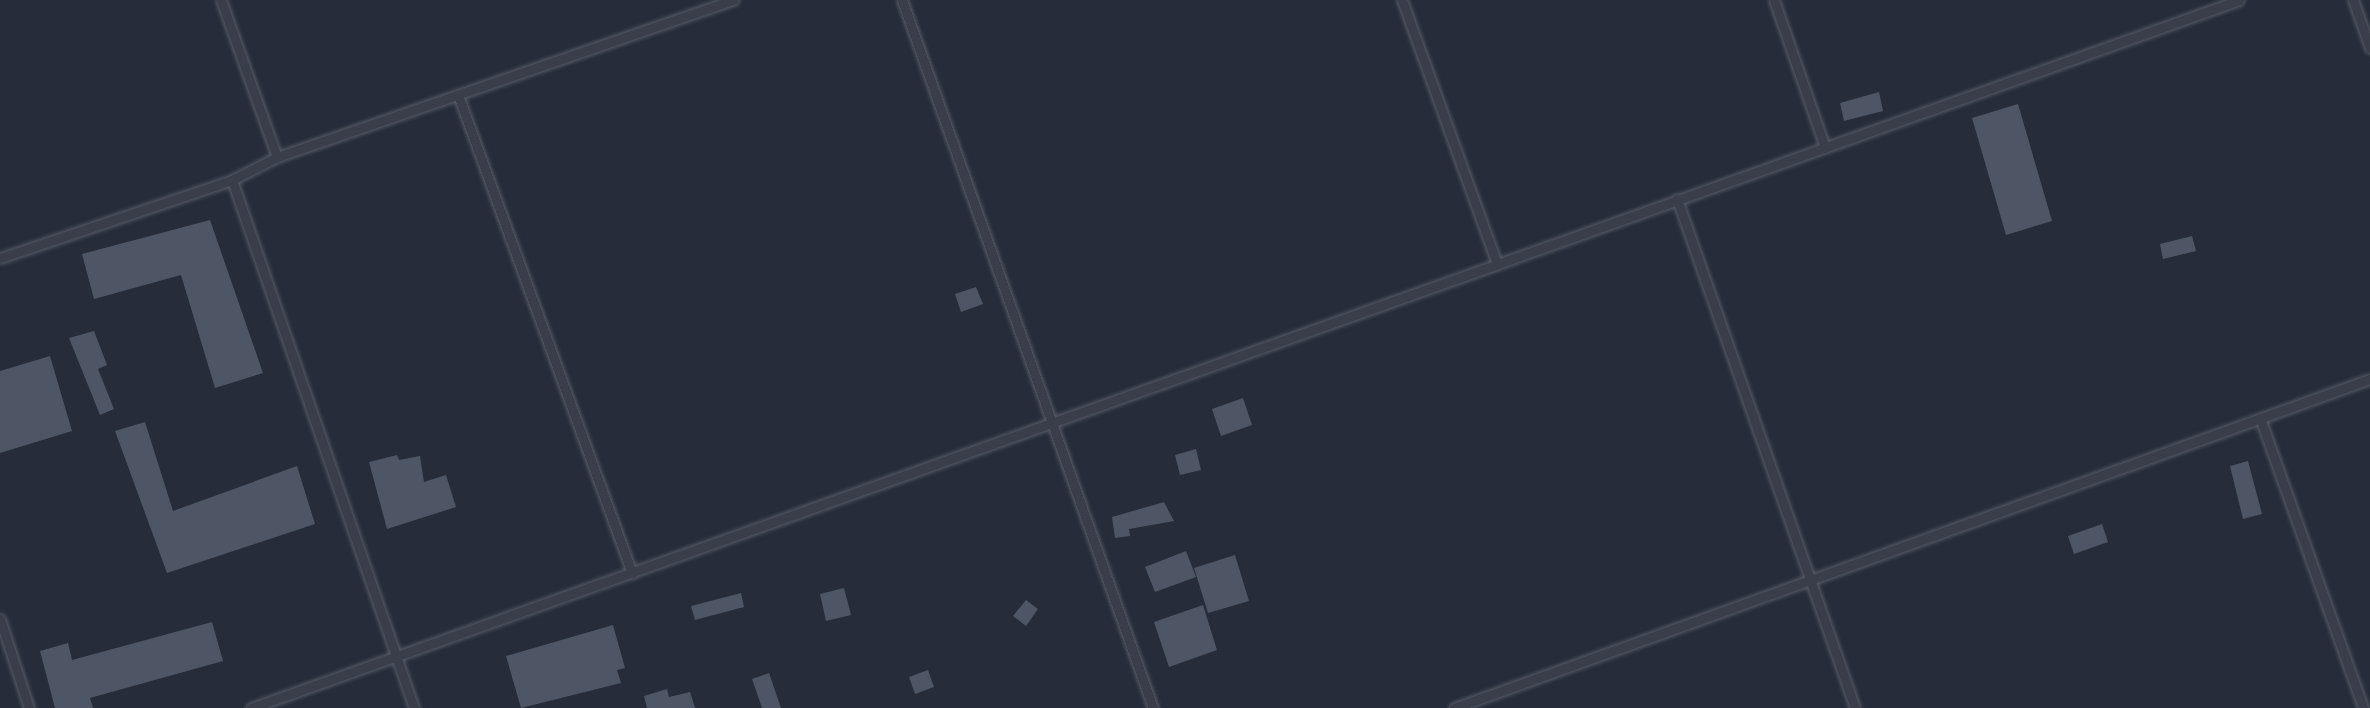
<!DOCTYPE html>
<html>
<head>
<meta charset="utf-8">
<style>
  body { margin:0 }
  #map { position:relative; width:2370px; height:708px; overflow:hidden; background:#262c39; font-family:Poppins,sans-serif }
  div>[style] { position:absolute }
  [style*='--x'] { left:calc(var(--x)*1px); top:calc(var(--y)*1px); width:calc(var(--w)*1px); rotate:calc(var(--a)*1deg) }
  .building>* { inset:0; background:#4e5665 }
  .roads { filter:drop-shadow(0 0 2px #575c68) drop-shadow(0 0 2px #575c68) }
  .service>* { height:9px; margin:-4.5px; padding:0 4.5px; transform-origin:4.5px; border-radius:4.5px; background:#393e4a }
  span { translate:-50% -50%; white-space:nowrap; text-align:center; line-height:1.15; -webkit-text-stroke:6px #1e232f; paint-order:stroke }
</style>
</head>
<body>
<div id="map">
  <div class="building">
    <i style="clip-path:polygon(1879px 92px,1883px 111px,1844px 121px,1840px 103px)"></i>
    <i style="clip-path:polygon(2018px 104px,2052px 221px,2006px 235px,1972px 118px)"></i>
    <i style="clip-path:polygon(210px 220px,263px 373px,215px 388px,181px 275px,94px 299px,82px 254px)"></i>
    <i style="clip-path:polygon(2192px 236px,2196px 251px,2163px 259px,2160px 244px)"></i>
    <i style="clip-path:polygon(976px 287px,983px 304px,961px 312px,955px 294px)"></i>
    <i style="clip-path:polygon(94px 331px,107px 365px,98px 369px,114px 409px,100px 415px,69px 338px)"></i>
    <i style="clip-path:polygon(50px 356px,72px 431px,0 453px,0 371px)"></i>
    <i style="clip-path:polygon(1243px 398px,1252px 425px,1221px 436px,1212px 409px)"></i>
    <i style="clip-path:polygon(145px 422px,173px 511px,297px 466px,315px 524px,167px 573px,115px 431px)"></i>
    <i style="clip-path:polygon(1196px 449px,1201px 470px,1180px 475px,1175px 455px)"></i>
    <i style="clip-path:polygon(397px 455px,399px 460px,420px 456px,424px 482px,446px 475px,456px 507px,387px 529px,369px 462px)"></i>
    <i style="clip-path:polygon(2248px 461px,2262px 514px,2243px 519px,2230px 466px)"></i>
    <i style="clip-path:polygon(1164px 502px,1174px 521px,1129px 529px,1130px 536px,1115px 538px,1112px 517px)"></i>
    <i style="clip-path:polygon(2102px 524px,2108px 542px,2074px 554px,2068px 536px)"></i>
    <i style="clip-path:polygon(1186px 551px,1196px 577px,1155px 592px,1145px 567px)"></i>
    <i style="clip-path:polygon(1235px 555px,1249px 601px,1208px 613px,1194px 568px)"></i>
    <i style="clip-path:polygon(844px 588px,851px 615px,826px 621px,820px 594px)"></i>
    <i style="clip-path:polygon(741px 593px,744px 607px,695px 620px,691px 606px)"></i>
    <i style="clip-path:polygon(1026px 600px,1038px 609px,1026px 626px,1013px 616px)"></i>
    <i style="clip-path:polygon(1203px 605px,1217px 650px,1169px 667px,1154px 622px)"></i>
    <i style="clip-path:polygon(212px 622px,223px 661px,90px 698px,93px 708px,55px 708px,40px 651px,68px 643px,72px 660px)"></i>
    <i style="clip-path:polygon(613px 625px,625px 668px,617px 670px,621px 683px,521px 708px,506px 656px)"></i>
    <i style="clip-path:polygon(928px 670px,934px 687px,915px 694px,909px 677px)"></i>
    <i style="clip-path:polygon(769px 673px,781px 708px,762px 708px,752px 679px)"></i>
    <i style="clip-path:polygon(667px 689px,669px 697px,690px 692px,695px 708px,647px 708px,644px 696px)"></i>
  </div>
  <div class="roads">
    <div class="service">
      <i style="--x:221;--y:0;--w:167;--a:70.4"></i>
      <i style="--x:902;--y:0;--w:751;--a:70.48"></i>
      <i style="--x:1402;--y:0;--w:281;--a:70.2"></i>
      <i style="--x:1774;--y:0;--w:156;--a:70.9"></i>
      <i style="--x:2353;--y:0;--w:51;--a:70.5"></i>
      <i style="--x:458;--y:95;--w:509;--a:70"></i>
      <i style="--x:1677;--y:199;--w:539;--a:70.72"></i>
      <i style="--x:0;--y:258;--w:245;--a:-18.6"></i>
      <i style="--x:2260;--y:418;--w:308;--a:70.4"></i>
      <i style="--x:0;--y:619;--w:94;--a:72"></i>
      <i style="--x:251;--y:708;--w:2110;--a:-19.6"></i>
      <i style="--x:414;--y:708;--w:558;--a:-109.02"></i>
      <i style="--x:232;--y:180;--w:51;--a:-27.1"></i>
      <i style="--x:277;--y:157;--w:483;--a:-19"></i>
      <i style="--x:1454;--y:708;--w:973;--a:-19.76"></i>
    </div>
  </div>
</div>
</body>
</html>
